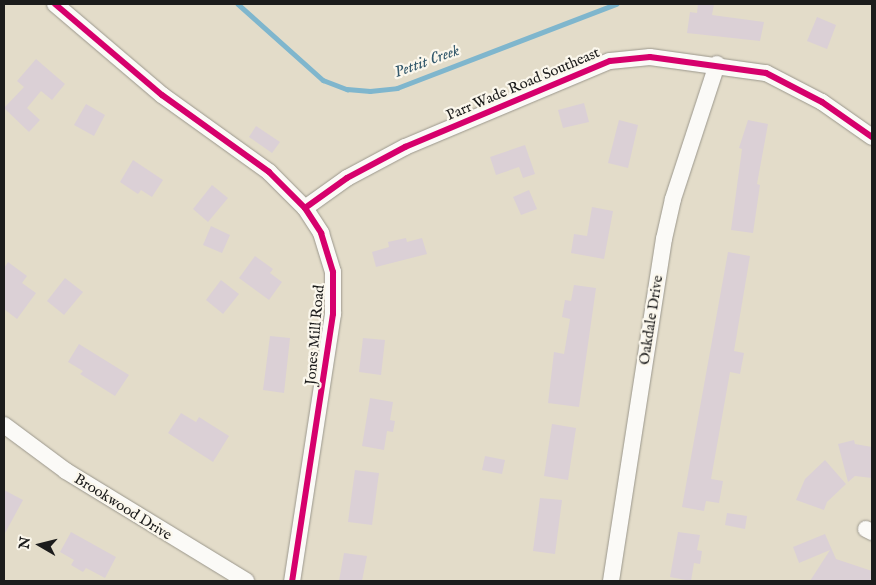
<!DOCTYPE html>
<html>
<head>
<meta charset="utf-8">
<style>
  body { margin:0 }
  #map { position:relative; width:876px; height:585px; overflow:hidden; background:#e3dcc9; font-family:"IM FELL English",serif }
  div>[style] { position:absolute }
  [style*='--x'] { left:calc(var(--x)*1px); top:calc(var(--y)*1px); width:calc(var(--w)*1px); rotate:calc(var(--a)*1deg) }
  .stream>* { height:4.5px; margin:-2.25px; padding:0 2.25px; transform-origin:2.25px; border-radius:2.25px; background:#7fb6cd }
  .building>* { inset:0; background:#dbd0d6 }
  .roads { filter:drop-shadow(0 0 1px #9b978c) drop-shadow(0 0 1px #9b978c) }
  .street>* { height:16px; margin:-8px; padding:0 8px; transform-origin:8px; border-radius:8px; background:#fbfaf7 }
  .cycleway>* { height:6px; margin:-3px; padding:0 3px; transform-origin:3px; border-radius:3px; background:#d6006c }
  span { translate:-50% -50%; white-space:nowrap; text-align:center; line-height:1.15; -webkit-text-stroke:4.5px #fbf7ec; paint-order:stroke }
  .street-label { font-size:15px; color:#1c1c1c }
  .water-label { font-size:16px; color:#355a6d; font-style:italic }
  .frame { position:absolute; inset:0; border:5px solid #1c1c1c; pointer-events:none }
  .north { position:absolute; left:15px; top:520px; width:50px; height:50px; -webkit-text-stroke:4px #fbf7ec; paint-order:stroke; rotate:278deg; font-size:14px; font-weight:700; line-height:20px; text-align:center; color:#1c1c1c }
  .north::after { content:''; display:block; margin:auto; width:18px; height:22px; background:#1c1c1c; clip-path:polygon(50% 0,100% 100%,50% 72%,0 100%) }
</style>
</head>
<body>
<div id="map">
  <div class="stream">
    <i style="--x:238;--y:4;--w:114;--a:41.8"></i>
    <i style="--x:323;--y:80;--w:26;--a:21"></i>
    <i style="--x:347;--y:89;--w:23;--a:5"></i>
    <i style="--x:370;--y:91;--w:27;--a:-6"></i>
    <i style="--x:397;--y:88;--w:235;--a:-21"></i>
  </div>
  <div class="building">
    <i style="clip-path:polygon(698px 4px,714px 4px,712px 15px,764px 22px,760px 41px,687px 33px,690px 12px,697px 13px)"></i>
    <i style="clip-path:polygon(817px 17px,836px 25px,827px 49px,807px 41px)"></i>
    <i style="clip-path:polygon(36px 59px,65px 84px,52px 100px,41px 91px,27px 108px,40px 120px,29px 132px,4px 108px,24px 87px,17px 81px)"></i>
    <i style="clip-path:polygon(584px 103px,589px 122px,563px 128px,558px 110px)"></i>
    <i style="clip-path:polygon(86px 104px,105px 115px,94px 136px,74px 125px)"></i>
    <i style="clip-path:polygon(619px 120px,638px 125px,628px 168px,608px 163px)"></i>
    <i style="clip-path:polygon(748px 120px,768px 124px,757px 184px,760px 185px,753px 233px,731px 230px,742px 149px,739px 148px)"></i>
    <i style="clip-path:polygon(256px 126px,280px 142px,272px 153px,249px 137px)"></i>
    <i style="clip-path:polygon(525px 145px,535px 174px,523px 178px,519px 167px,496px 175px,490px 157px)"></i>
    <i style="clip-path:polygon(133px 160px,163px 180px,152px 197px,141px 190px,138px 194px,120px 182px)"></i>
    <i style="clip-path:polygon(212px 185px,228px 198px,208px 222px,193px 209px)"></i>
    <i style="clip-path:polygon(529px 190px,537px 209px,521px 215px,513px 197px)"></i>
    <i style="clip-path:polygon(592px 207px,613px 211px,604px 259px,571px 253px,574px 234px,587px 236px)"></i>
    <i style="clip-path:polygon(211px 226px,230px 235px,222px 253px,203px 245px)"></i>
    <i style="clip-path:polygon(406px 238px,407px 242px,422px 238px,427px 254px,376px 267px,372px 252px,389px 247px,388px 242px)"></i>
    <i style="clip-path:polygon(728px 252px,750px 256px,734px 351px,744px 353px,740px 374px,730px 372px,711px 479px,723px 481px,719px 503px,706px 501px,704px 511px,682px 507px)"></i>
    <i style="clip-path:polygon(255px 256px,273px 269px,270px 273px,282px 282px,269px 300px,239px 278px)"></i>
    <i style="clip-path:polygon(8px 262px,27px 276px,22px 283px,36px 293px,17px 319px,4px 309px,4px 268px)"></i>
    <i style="clip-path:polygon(65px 278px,83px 292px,64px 315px,47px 301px)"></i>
    <i style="clip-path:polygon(221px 280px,239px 294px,223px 314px,206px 300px)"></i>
    <i style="clip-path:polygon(574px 285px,596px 288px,579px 407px,548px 403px,554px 352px,564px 354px,570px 319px,562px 317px,565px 300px,571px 301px)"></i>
    <i style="clip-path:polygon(270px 336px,290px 338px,284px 393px,263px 390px)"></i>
    <i style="clip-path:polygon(363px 338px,385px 340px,381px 375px,359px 372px)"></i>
    <i style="clip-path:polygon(79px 344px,129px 375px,115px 396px,80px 374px,83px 371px,68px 362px)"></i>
    <i style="clip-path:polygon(370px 398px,393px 402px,390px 420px,395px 421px,393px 432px,387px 431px,384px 450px,362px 446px)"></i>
    <i style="clip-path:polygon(181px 413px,196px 422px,199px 417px,229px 436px,213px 462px,168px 433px)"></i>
    <i style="clip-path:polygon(552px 424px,576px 428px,568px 480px,544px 476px)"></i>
    <i style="clip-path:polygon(854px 440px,855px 444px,872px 447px,872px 478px,855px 476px,848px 482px,838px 444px)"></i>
    <i style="clip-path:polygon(485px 456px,505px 460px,502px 474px,482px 470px)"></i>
    <i style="clip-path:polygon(825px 460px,846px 484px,827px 502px,824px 510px,796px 500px,805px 479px)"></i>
    <i style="clip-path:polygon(355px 470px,379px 473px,372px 525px,348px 522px)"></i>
    <i style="clip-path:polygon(4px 490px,23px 500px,4px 535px)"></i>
    <i style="clip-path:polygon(540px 498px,562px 500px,555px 554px,533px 551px)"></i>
    <i style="clip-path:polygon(727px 513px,747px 516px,745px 529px,725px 525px)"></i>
    <i style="clip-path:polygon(71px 532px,116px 557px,105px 578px,86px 568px,83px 572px,71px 565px,74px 560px,60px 552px)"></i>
    <i style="clip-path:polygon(678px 532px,700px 535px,697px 550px,702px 551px,700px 564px,694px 563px,691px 581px,670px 577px)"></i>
    <i style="clip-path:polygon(825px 534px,836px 559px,872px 571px,872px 581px,810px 581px,830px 550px,799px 563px,793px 547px)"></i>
    <i style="clip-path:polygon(344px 553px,367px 556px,362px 581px,339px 581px)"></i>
  </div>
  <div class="roads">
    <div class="street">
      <i style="--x:55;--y:4;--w:140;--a:40.4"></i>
      <i style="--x:162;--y:95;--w:132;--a:35.7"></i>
      <i style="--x:269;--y:172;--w:51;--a:45"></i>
      <i style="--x:305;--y:208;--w:30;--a:57"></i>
      <i style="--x:321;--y:233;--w:41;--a:72.9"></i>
      <i style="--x:333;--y:272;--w:42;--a:90"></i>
      <i style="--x:333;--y:314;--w:270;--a:98.7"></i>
      <i style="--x:305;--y:208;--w:52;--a:-35.5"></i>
      <i style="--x:347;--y:178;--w:66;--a:-28.1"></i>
      <i style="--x:405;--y:147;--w:222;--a:-22.8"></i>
      <i style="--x:610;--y:61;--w:40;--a:-5.7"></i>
      <i style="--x:650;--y:57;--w:117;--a:7.9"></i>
      <i style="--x:766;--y:73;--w:63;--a:27.4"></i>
      <i style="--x:822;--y:102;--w:61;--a:35"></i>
      <i style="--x:4;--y:425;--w:77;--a:36.6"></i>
      <i style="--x:66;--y:471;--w:211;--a:31.4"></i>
      <i style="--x:866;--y:529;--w:7;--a:27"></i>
      <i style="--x:611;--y:581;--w:346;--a:-81.2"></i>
      <i style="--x:664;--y:239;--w:41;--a:-77.3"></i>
      <i style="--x:673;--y:199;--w:142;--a:-71.9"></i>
    </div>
  </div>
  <div class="cycleway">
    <i style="--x:55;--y:4;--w:140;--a:40.4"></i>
    <i style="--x:162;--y:95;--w:132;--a:35.7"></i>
    <i style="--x:269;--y:172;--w:51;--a:45"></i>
    <i style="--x:305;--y:208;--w:30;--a:57"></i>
    <i style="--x:321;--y:233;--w:41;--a:72.9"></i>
    <i style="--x:333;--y:272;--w:42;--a:90"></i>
    <i style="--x:333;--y:314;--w:270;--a:98.7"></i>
    <i style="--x:305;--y:208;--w:52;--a:-35.5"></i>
    <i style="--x:347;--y:178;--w:66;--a:-28.1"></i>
    <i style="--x:405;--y:147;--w:222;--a:-22.8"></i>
    <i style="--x:610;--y:61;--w:40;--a:-5.7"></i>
    <i style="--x:650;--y:57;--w:117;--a:7.9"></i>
    <i style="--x:766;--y:73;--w:63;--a:27.4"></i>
    <i style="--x:822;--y:102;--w:61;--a:35"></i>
  </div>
  <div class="street-label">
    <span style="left:523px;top:84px;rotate:-23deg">Parr Wade Road Southeast</span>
    <span style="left:651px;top:320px;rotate:-81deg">Oakdale Drive</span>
    <span style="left:315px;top:335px;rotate:-85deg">Jones Mill Road</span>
    <span style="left:123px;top:507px;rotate:32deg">Brookwood Drive</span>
  </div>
  <div class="water-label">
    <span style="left:427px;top:62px;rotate:-20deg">Pettit Creek</span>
  </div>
  <div class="frame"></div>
  <div class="north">N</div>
</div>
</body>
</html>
